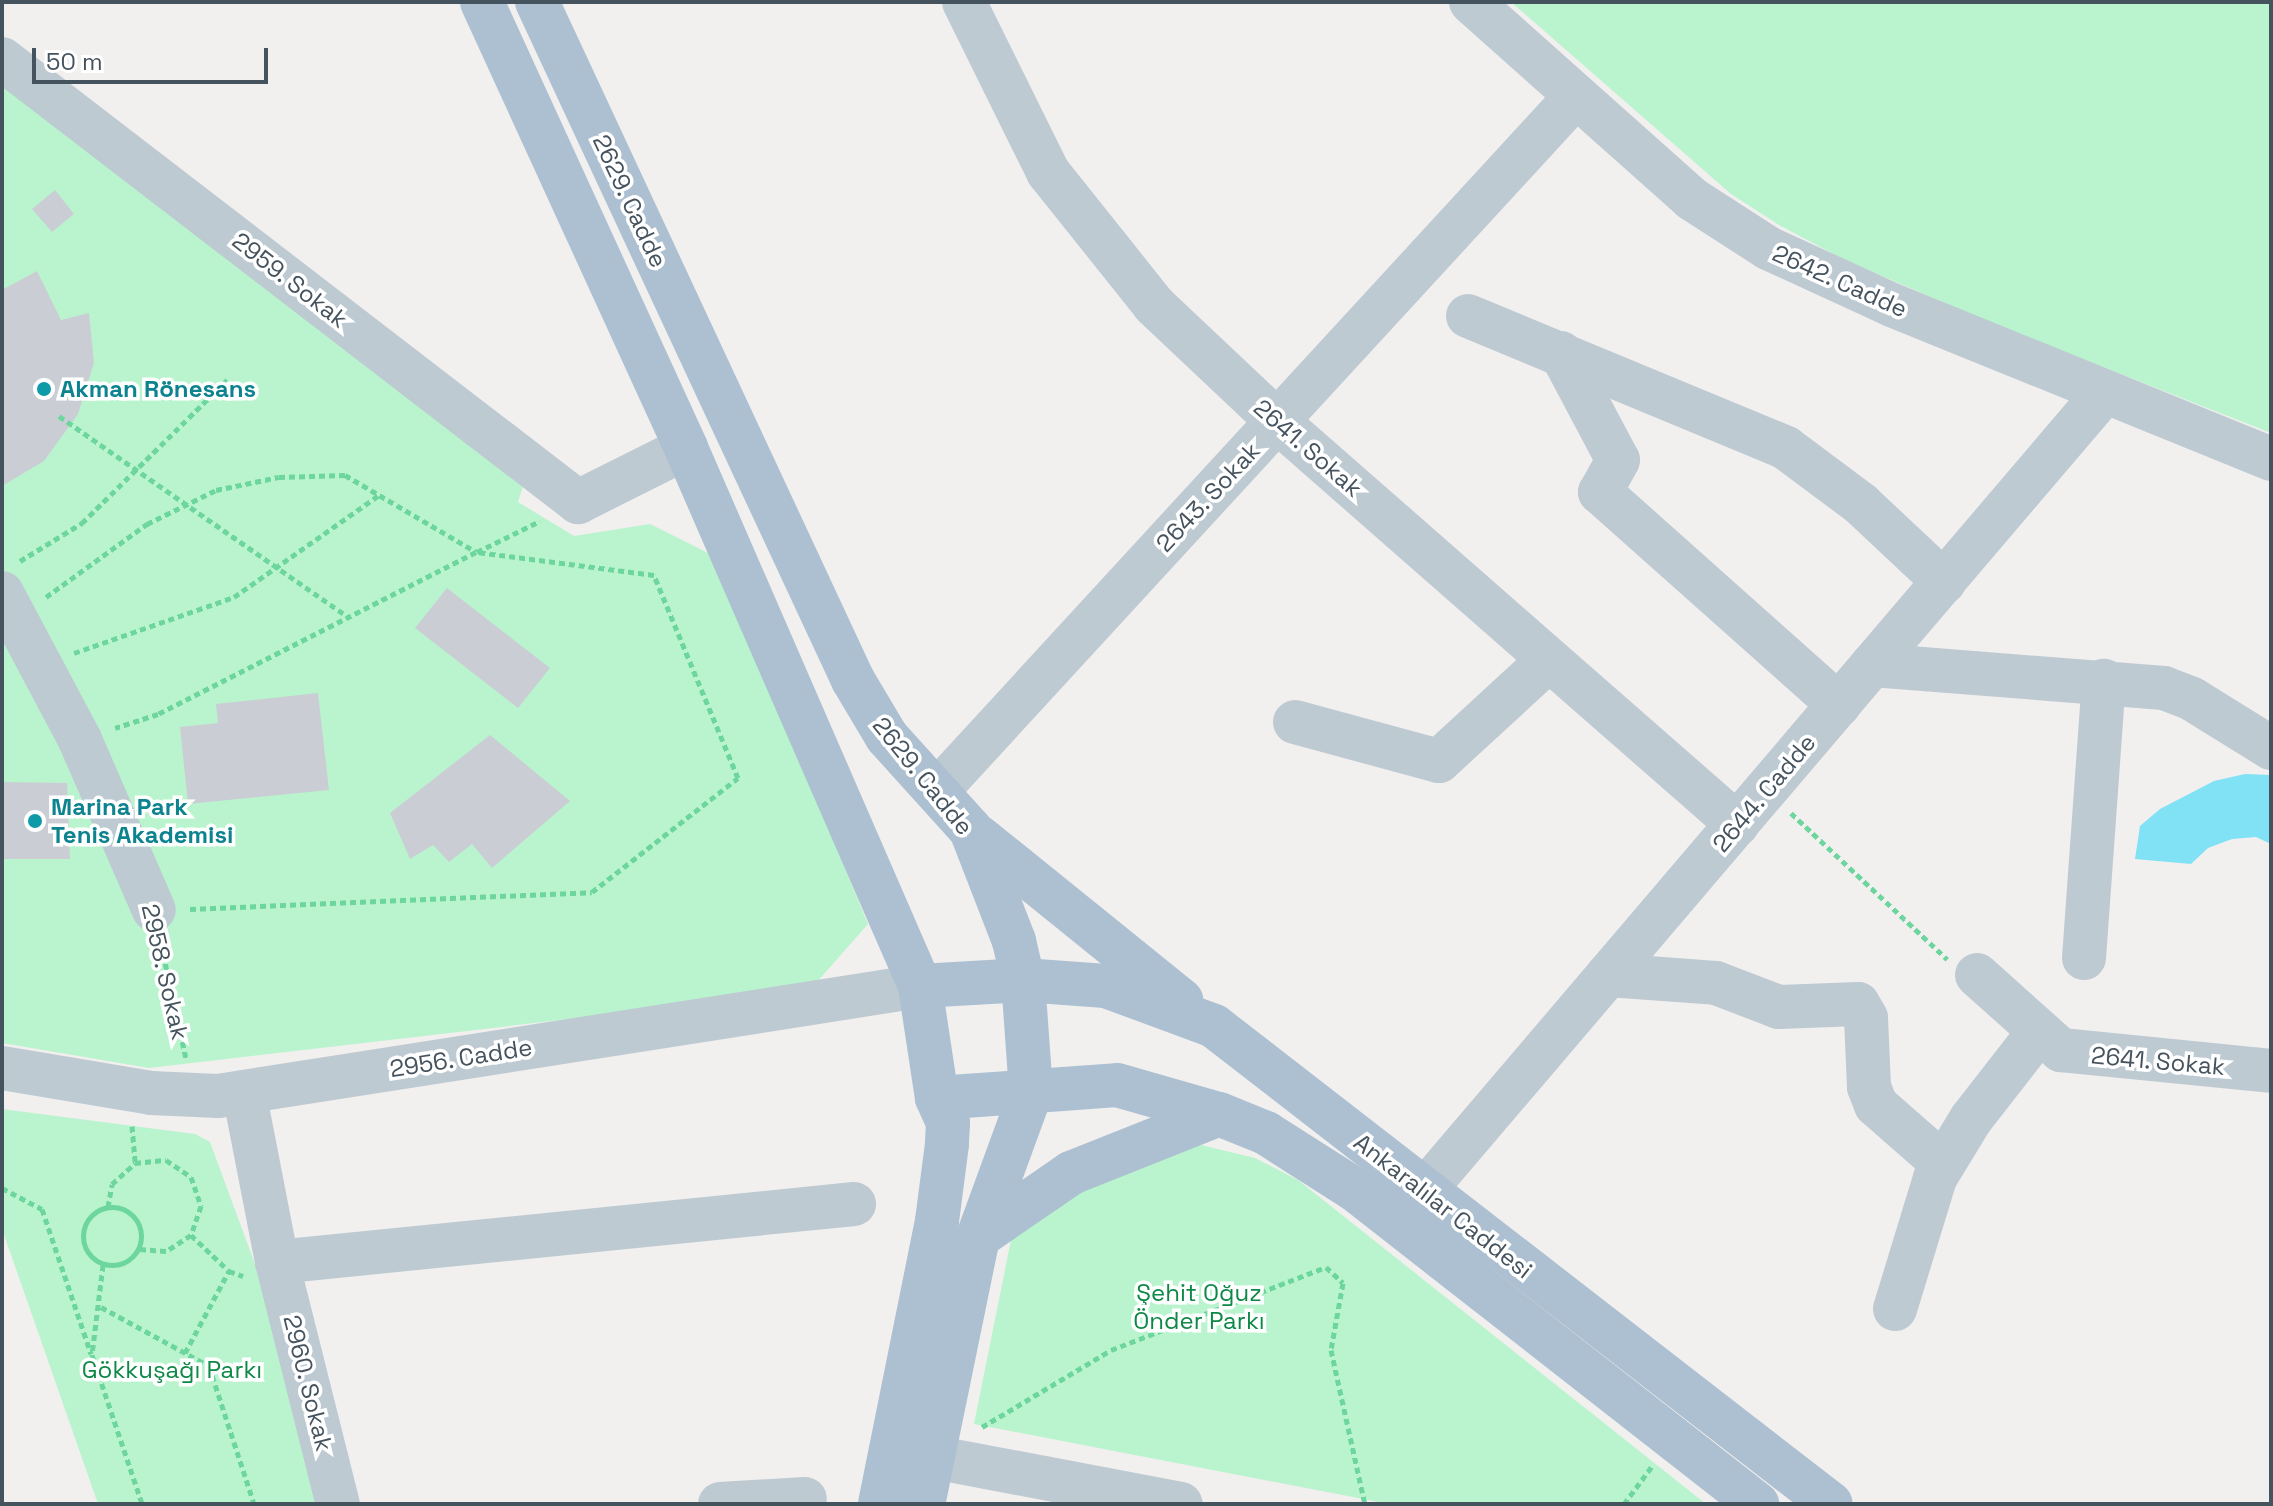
<!DOCTYPE html>
<html>
<head>
<meta charset="utf-8">
<style>
  body { margin:0 }
  #map { position:relative; width:2273px; height:1506px; overflow:hidden; background:#f2efef; font-family:"Space Grotesk",sans-serif }
  div>[style] { position:absolute }
  [style*='--x'] { left:calc(var(--x)*1px); top:calc(var(--y)*1px); width:calc(var(--w)*1px); rotate:calc(var(--a)*1deg) }
  .green>* { inset:0; background:#b9f4ce }
  .water>* { inset:0; background:#81e1f5 }
  .building>* { inset:0; background:#caced4 }
  .path>* { height:5px; margin-top:-2.5px; transform-origin:0; background:repeating-linear-gradient(90deg,#6dd59e 0 6px,transparent 0 10px) }
  .path>.ring { margin:-2.5px; padding:0; box-sizing:content-box; background:none; border:5px solid #6dd59e; border-radius:50% }
  .minor>* { height:44px; margin:-22px; padding:0 22px; transform-origin:22px; border-radius:22px; background:#becad2 }
  .major>* { height:44px; margin:-22px; padding:0 22px; transform-origin:22px; border-radius:22px; background:#acc0d1 }
  .dots>* { width:22px; height:22px; translate:-50% -50%; box-sizing:border-box; border:4px solid #fff; border-radius:50% }
  span { translate:-50% -50%; white-space:nowrap; text-align:center; line-height:1.15; -webkit-text-stroke:7px #fff; paint-order:stroke }
  .street-label { font-size:24px; color:#45535e }
  .culture-label { font-size:24px; color:#0d838f; font-weight:700 }
  .left { translate:0 -50%; text-align:left }
  .park-label { font-size:24px; color:#0e8847 }
  .frame { position:absolute; inset:0; border:4px solid #45535e; pointer-events:none }
  .scale { position:absolute; left:32px; top:48px; width:236px; height:36px; box-sizing:border-box; border:4px solid #45535e; border-top:0; padding-left:10px; font-size:24px; line-height:28px; white-space:nowrap; color:#45535e; -webkit-text-stroke:6px #fff; paint-order:stroke }
</style>
</head>
<body>
<div id="map">
  <div class="green">
    <i style="clip-path:polygon(1511px 2px,2271px 2px,2271px 433px,2003px 328px,1845px 260px,1779px 225px,1731px 194px)"></i>
    <i style="clip-path:polygon(2px 76px,523px 486px,518px 502px,574px 536px,650px 524px,716px 557px,868px 924px,809px 991px,149px 1068px,2px 1043px)"></i>
    <i style="clip-path:polygon(2px 1109px,195px 1134px,210px 1142px,283px 1340px,328px 1504px,98px 1504px,2px 1229px)"></i>
    <i style="clip-path:polygon(1201px 1145px,1255px 1158px,1298px 1180px,1706px 1504px,1389px 1504px,974px 1424px,1013px 1230px,1065px 1195px,1160px 1153px)"></i>
  </div>
  <div class="water">
    <i style="clip-path:polygon(2245px 774px,2271px 775px,2271px 844px,2256px 837px,2232px 839px,2208px 848px,2191px 864px,2135px 859px,2140px 826px,2160px 809px,2214px 781px)"></i>
  </div>
  <div class="building">
    <i style="clip-path:polygon(55px 190px,74px 214px,52px 232px,32px 209px)"></i>
    <i style="clip-path:polygon(37px 271px,61px 320px,89px 313px,94px 363px,78px 414px,44px 461px,2px 486px,2px 290px)"></i>
    <i style="clip-path:polygon(447px 588px,550px 668px,518px 708px,415px 628px)"></i>
    <i style="clip-path:polygon(318px 693px,329px 790px,188px 804px,180px 727px,218px 723px,216px 704px)"></i>
    <i style="clip-path:polygon(490px 735px,570px 801px,492px 868px,472px 844px,449px 862px,433px 845px,410px 859px,390px 813px)"></i>
    <i style="clip-path:polygon(2px 782px,67px 783px,70px 859px,2px 859px)"></i>
  </div>
  <div class="path">
    <i style="--x:59;--y:416;--w:354;--a:34.8"></i>
    <i style="--x:477;--y:552;--w:70;--a:-26.2"></i>
    <i style="--x:20;--y:561;--w:73;--a:-31.5"></i>
    <i style="--x:82;--y:523;--w:204;--a:-44.6"></i>
    <i style="--x:46;--y:597;--w:125;--a:-35.9"></i>
    <i style="--x:147;--y:524;--w:77;--a:-26.2"></i>
    <i style="--x:216;--y:490;--w:64;--a:-11.7"></i>
    <i style="--x:279;--y:477;--w:66;--a:-1.7"></i>
    <i style="--x:345;--y:475;--w:152;--a:30.4"></i>
    <i style="--x:476;--y:552;--w:357;--a:153"></i>
    <i style="--x:158;--y:714;--w:45;--a:162"></i>
    <i style="--x:74;--y:653;--w:170;--a:-19.3"></i>
    <i style="--x:234;--y:597;--w:177;--a:-35.1"></i>
    <i style="--x:1791;--y:813;--w:214;--a:43.1"></i>
    <i style="--x:190;--y:909;--w:402;--a:-2.4"></i>
    <i style="--x:592;--y:892;--w:185;--a:-38"></i>
    <i style="--x:738;--y:778;--w:220;--a:-112.5"></i>
    <i style="--x:654;--y:575;--w:179;--a:-172.6"></i>
    <i style="--x:161;--y:944;--w:118;--a:77.7"></i>
    <i style="--x:132;--y:1126;--w:37;--a:85"></i>
    <i style="--x:2;--y:1188;--w:45;--a:27.7"></i>
    <i style="--x:42;--y:1209;--w:153;--a:71.3"></i>
    <i class="ring" style="left:83px;top:1207px;width:53px;height:53px"></i>
    <i style="--x:108;--y:1207;--w:23;--a:-80"></i>
    <i style="--x:112;--y:1184;--w:31;--a:-42"></i>
    <i style="--x:135;--y:1163;--w:31;--a:-6"></i>
    <i style="--x:166;--y:1160;--w:30;--a:34"></i>
    <i style="--x:191;--y:1177;--w:31;--a:71"></i>
    <i style="--x:201;--y:1206;--w:31;--a:109"></i>
    <i style="--x:191;--y:1235;--w:30;--a:147"></i>
    <i style="--x:166;--y:1251;--w:27;--a:-176"></i>
    <i style="--x:191;--y:1235;--w:52;--a:43.5"></i>
    <i style="--x:229;--y:1271;--w:15;--a:20"></i>
    <i style="--x:103;--y:1265;--w:91;--a:97"></i>
    <i style="--x:92;--y:1355;--w:157;--a:71.4"></i>
    <i style="--x:101;--y:1307;--w:123;--a:28.6"></i>
    <i style="--x:209;--y:1366;--w:145;--a:71.9"></i>
    <i style="--x:185;--y:1353;--w:93;--a:-61.8"></i>
    <i style="--x:982;--y:1427;--w:150;--a:-30.8"></i>
    <i style="--x:1111;--y:1350;--w:230;--a:-21.1"></i>
    <i style="--x:1326;--y:1267;--w:23;--a:43"></i>
    <i style="--x:1343;--y:1283;--w:68;--a:100.2"></i>
    <i style="--x:1331;--y:1350;--w:158;--a:77.6"></i>
    <i style="--x:1624;--y:1504;--w:47;--a:-53.6"></i>
  </div>
  <div class="minor">
    <i style="--x:964;--y:2;--w:190;--a:63.7"></i>
    <i style="--x:1048;--y:172;--w:170;--a:51.4"></i>
    <i style="--x:1154;--y:305;--w:169;--a:43.3"></i>
    <i style="--x:1277;--y:421;--w:612;--a:41.22"></i>
    <i style="--x:1471;--y:2;--w:296;--a:41.7"></i>
    <i style="--x:1692;--y:199;--w:90;--a:32.8"></i>
    <i style="--x:1768;--y:248;--w:136;--a:24.7"></i>
    <i style="--x:1892;--y:305;--w:409;--a:22.1"></i>
    <i style="--x:2;--y:59;--w:727;--a:37.56"></i>
    <i style="--x:578;--y:502;--w:121;--a:-26.6"></i>
    <i style="--x:1468;--y:316;--w:344;--a:22.5"></i>
    <i style="--x:1786;--y:448;--w:94;--a:36.7"></i>
    <i style="--x:1861;--y:504;--w:114;--a:43.2"></i>
    <i style="--x:1561;--y:353;--w:121;--a:62"></i>
    <i style="--x:1618;--y:460;--w:37;--a:119"></i>
    <i style="--x:1600;--y:492;--w:320;--a:41.7"></i>
    <i style="--x:2;--y:593;--w:166;--a:62"></i>
    <i style="--x:80;--y:740;--w:185;--a:66.5"></i>
    <i style="--x:1872;--y:665;--w:293;--a:4.5"></i>
    <i style="--x:2164;--y:688;--w:30;--a:21"></i>
    <i style="--x:2192;--y:699;--w:93;--a:31.8"></i>
    <i style="--x:1295;--y:722;--w:149;--a:15.2"></i>
    <i style="--x:1439;--y:761;--w:149;--a:-42.6"></i>
    <i style="--x:937;--y:791;--w:944;--a:-47.4"></i>
    <i style="--x:2084;--y:958;--w:278;--a:-85.9"></i>
    <i style="--x:1608;--y:975;--w:108;--a:4.2"></i>
    <i style="--x:1716;--y:983;--w:67;--a:20.9"></i>
    <i style="--x:1779;--y:1007;--w:79;--a:-2.2"></i>
    <i style="--x:1858;--y:1004;--w:16;--a:60"></i>
    <i style="--x:1866;--y:1018;--w:69;--a:87.5"></i>
    <i style="--x:1869;--y:1087;--w:19;--a:69"></i>
    <i style="--x:1876;--y:1105;--w:88;--a:41.3"></i>
    <i style="--x:1977;--y:975;--w:113;--a:41.8"></i>
    <i style="--x:2061;--y:1050;--w:211;--a:5.7"></i>
    <i style="--x:2;--y:1068;--w:151;--a:9.5"></i>
    <i style="--x:151;--y:1093;--w:67;--a:2.6"></i>
    <i style="--x:218;--y:1096;--w:711;--a:-8.91"></i>
    <i style="--x:244;--y:1092;--w:173;--a:79"></i>
    <i style="--x:277;--y:1262;--w:250;--a:75.9"></i>
    <i style="--x:1423;--y:1192;--w:1050;--a:-49.56"></i>
    <i style="--x:277;--y:1262;--w:580;--a:-5.74"></i>
    <i style="--x:1895;--y:1309;--w:137;--a:-73"></i>
    <i style="--x:1935;--y:1178;--w:69;--a:-58.6"></i>
    <i style="--x:1971;--y:1119;--w:109;--a:-52.1"></i>
    <i style="--x:933;--y:1457;--w:252;--a:10.7"></i>
    <i style="--x:720;--y:1504;--w:85;--a:-3.4"></i>
  </div>
  <div class="major">
    <i style="--x:482;--y:2;--w:490;--a:65.4"></i>
    <i style="--x:686;--y:448;--w:587;--a:66.49"></i>
    <i style="--x:920;--y:986;--w:113;--a:81.4"></i>
    <i style="--x:937;--y:1098;--w:27;--a:66"></i>
    <i style="--x:948;--y:1123;--w:21;--a:93"></i>
    <i style="--x:947;--y:1144;--w:78;--a:97.4"></i>
    <i style="--x:937;--y:1221;--w:289;--a:101.4"></i>
    <i style="--x:537;--y:2;--w:748;--a:65.01"></i>
    <i style="--x:853;--y:680;--w:66;--a:59.2"></i>
    <i style="--x:887;--y:737;--w:125;--a:47.9"></i>
    <i style="--x:971;--y:830;--w:119;--a:68.8"></i>
    <i style="--x:1014;--y:941;--w:40;--a:77"></i>
    <i style="--x:1023;--y:980;--w:112;--a:85.9"></i>
    <i style="--x:1031;--y:1092;--w:154;--a:110.1"></i>
    <i style="--x:978;--y:1237;--w:273;--a:101.6"></i>
    <i style="--x:979;--y:837;--w:260;--a:38.9"></i>
    <i style="--x:920;--y:986;--w:103;--a:-3.3"></i>
    <i style="--x:1023;--y:980;--w:83;--a:4.1"></i>
    <i style="--x:1106;--y:986;--w:115;--a:20.3"></i>
    <i style="--x:1214;--y:1026;--w:780;--a:37.77"></i>
    <i style="--x:937;--y:1098;--w:180;--a:-4.1"></i>
    <i style="--x:1117;--y:1085;--w:106;--a:15.9"></i>
    <i style="--x:1219;--y:1114;--w:51;--a:22"></i>
    <i style="--x:1266;--y:1133;--w:104;--a:32.5"></i>
    <i style="--x:1354;--y:1189;--w:512;--a:38.01"></i>
    <i style="--x:978;--y:1237;--w:113;--a:-34.5"></i>
    <i style="--x:1071;--y:1173;--w:159;--a:-21.7"></i>
  </div>
  <div class="dots">
    <i style="left:44px;top:389px;background:#0f9aa8"></i>
    <i style="left:35px;top:821px;background:#0f9aa8"></i>
  </div>
  <div class="street-label">
    <span style="left:630px;top:201px;rotate:65deg">2629. Cadde</span>
    <span style="left:290px;top:280px;rotate:38deg">2959. Sokak</span>
    <span style="left:1840px;top:281px;rotate:24deg">2642. Cadde</span>
    <span style="left:1308px;top:448px;rotate:41deg">2641. Sokak</span>
    <span style="left:1208px;top:497px;rotate:-47deg">2643. Sokak</span>
    <span style="left:923px;top:776px;rotate:51deg">2629. Cadde</span>
    <span style="left:1764px;top:793px;rotate:-50deg">2644. Cadde</span>
    <span style="left:165px;top:972px;rotate:77deg">2958. Sokak</span>
    <span style="left:461px;top:1058px;rotate:-9deg">2956. Cadde</span>
    <span style="left:2158px;top:1061px;rotate:5deg">2641. Sokak</span>
    <span style="left:1443px;top:1206px;rotate:38deg">Ankaralılar Caddesi</span>
    <span style="left:308px;top:1383px;rotate:76deg">2960. Sokak</span>
  </div>
  <div class="culture-label">
    <span class="left" style="left:60px;top:389px">Akman Rönesans</span>
    <span class="left" style="left:51px;top:821px">Marina Park<br>Tenis Akademisi</span>
  </div>
  <div class="park-label">
    <span style="left:1199px;top:1307px">Şehit Oğuz<br>Önder Parkı</span>
    <span style="left:172px;top:1370px">Gökkuşağı Parkı</span>
  </div>
  <div class="frame"></div>
  <div class="scale">50 m</div>
</div>
</body>
</html>
